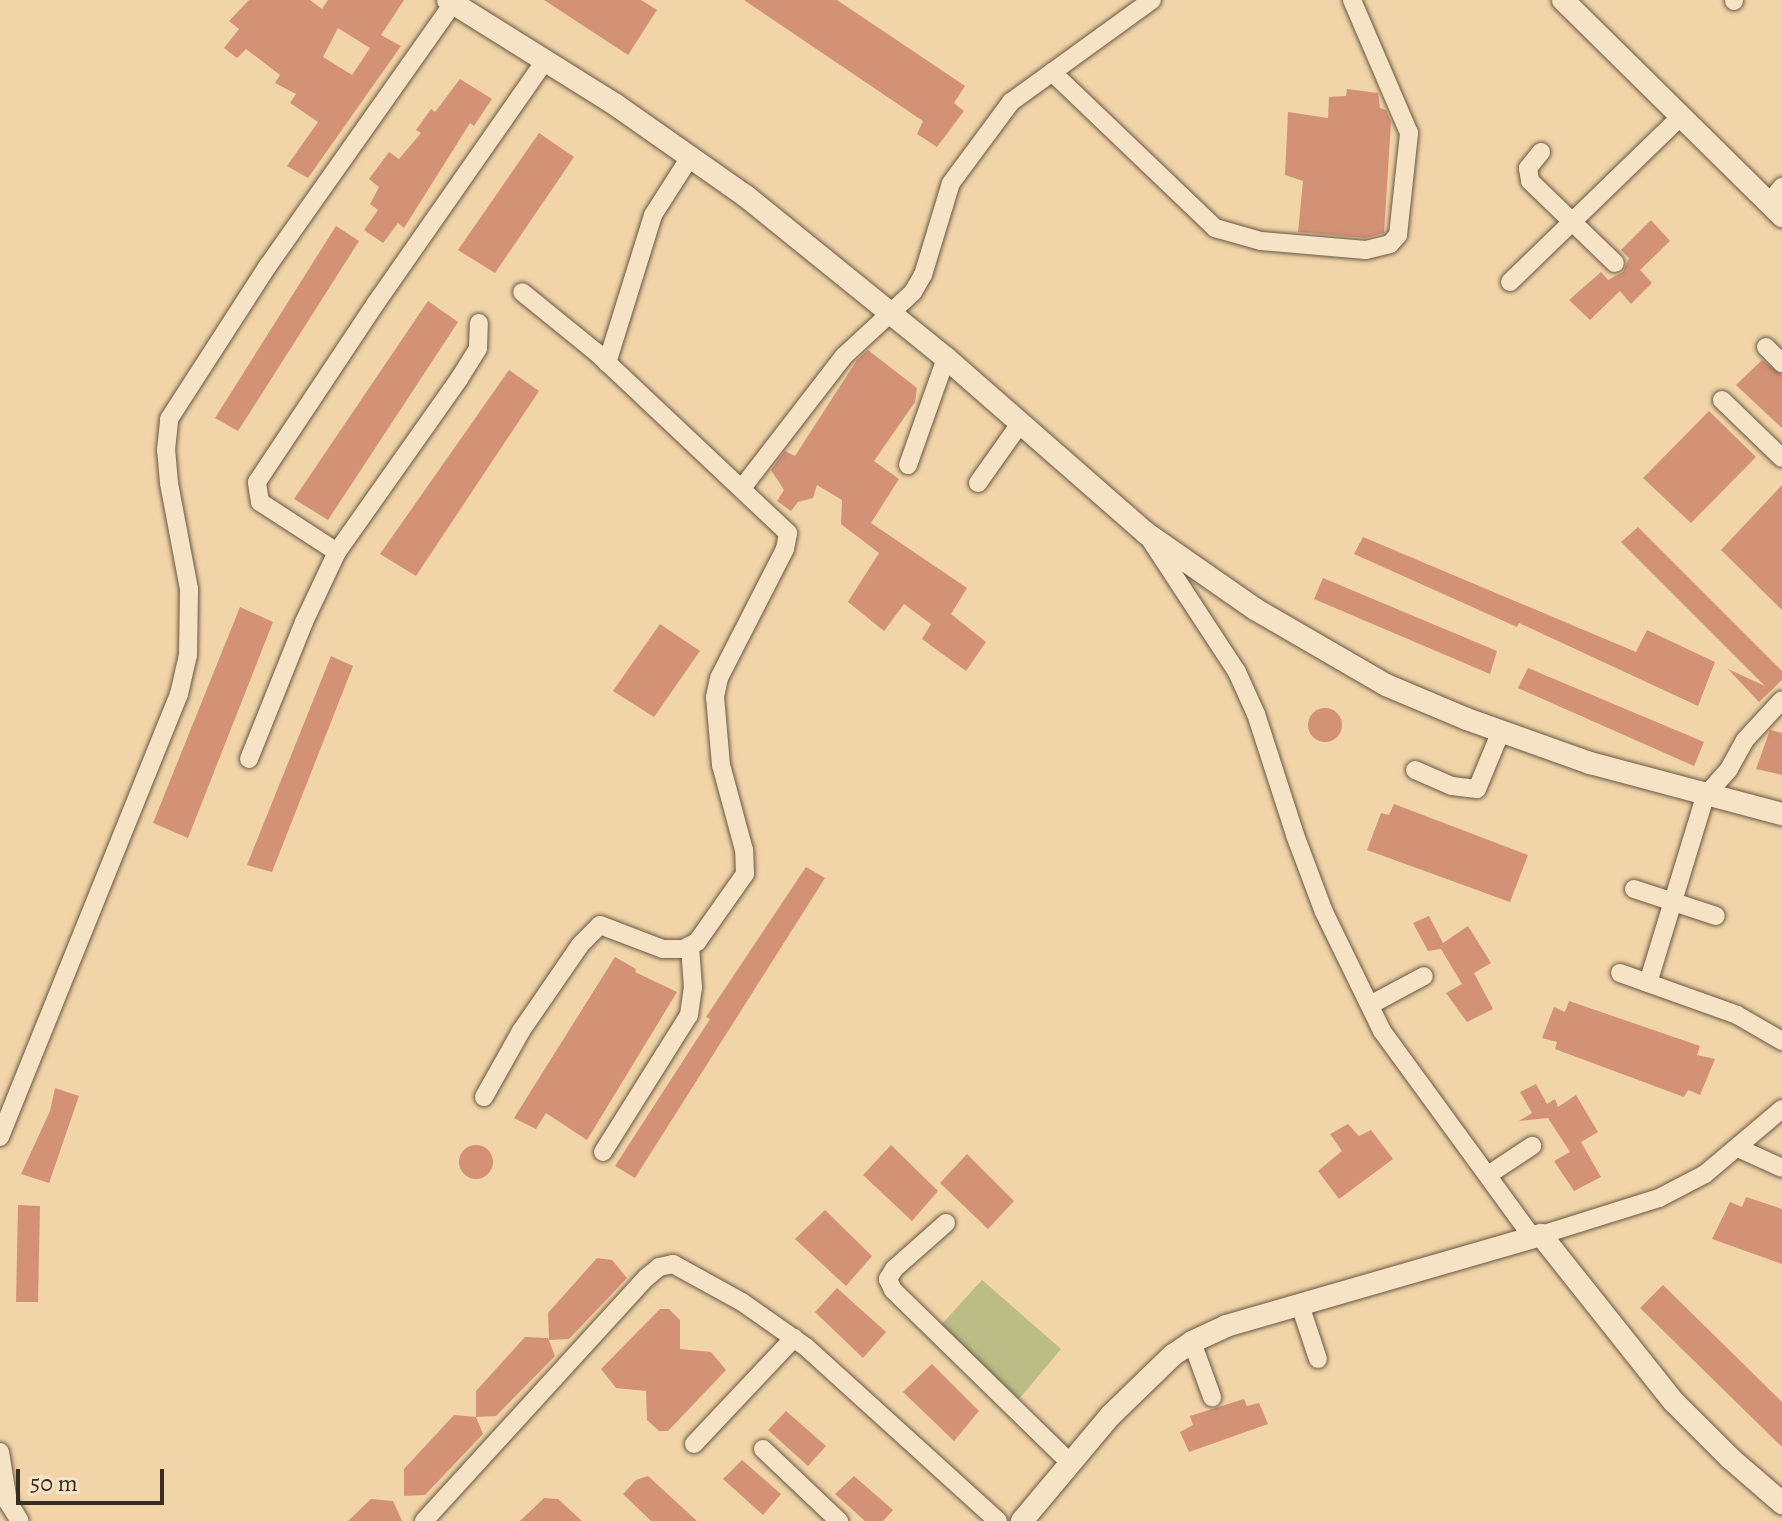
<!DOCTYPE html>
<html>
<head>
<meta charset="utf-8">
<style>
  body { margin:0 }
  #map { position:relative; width:1782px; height:1521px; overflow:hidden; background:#f1d4a7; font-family:Alegreya,serif }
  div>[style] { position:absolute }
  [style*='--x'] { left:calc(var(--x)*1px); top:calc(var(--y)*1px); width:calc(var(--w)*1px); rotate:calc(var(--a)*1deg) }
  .green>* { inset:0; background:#bcbc86 }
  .building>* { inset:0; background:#d39176 }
  .round { border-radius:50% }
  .roads { filter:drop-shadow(0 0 2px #665744) drop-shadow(0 0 2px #665744) }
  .minor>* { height:18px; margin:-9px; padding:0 9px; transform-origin:9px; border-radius:9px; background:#f6e3c6 }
  .tertiary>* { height:22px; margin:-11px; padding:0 11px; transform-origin:11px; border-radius:11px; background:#f6e3c6 }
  span { translate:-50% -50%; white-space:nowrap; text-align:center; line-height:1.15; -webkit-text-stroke:8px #f6e3c6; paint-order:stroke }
  .scale { position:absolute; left:16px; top:1469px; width:148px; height:36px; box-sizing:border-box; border:4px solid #382d23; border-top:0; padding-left:10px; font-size:24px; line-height:28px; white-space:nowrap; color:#382d23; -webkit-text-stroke:6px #f6e3c6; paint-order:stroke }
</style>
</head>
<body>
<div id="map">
  <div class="green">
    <i style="clip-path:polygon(982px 1280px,1061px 1349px,1019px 1399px,941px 1325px)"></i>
  </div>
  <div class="building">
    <i style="clip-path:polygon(evenodd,249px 0,310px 0,322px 9px,328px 0,404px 0,381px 35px,401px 46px,308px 178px,287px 166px,318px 122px,290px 103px,296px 94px,275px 83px,280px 75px,246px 49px,237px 58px,224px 48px,239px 29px,229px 21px,249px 0,338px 28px,370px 48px,352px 75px,323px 57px,338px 28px)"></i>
    <i style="clip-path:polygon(544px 0,641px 0,657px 10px,628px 55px)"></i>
    <i style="clip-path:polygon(744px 0,837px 0,965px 86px,954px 103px,964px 111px,937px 147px,917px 134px,923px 121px)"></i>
    <i style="clip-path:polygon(460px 79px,492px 99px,474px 126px,470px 123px,404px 228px,398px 223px,383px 243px,364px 230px,378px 210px,370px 204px,379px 187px,369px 179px,389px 152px,399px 159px,421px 133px,416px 130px,431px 109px,435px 112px)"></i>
    <i style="clip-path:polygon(1347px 89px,1378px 93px,1380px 108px,1386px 110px,1391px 122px,1384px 233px,1365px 238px,1298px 232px,1303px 181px,1285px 175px,1288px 112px,1328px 118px,1329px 97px,1346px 96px)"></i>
    <i style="clip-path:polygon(539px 133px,574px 157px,495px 273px,458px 250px)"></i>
    <i style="clip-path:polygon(1651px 220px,1670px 241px,1640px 270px,1652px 283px,1631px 304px,1620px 291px,1590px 320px,1569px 300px,1601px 272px,1608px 280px,1623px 272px,1629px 258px,1621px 250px)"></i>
    <i style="clip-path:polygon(336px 226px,359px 241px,238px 431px,215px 418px)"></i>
    <i style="clip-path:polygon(428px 301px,458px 322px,328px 520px,294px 499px)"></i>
    <i style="clip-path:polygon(868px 350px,917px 388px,915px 402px,874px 461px,899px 479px,871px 523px,967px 588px,951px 614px,986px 642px,966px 671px,922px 639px,931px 624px,904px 604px,884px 631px,848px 602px,879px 553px,841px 524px,842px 500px,817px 485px,813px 498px,798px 502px,791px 511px,777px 501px,784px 490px,771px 470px,785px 451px,795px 456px,857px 360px)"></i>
    <i style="clip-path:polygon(1762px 360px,1782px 375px,1782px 428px,1736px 385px)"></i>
    <i style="clip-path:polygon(509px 370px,539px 391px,416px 576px,380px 554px)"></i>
    <i style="clip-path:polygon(1709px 411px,1756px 457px,1691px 523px,1643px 478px)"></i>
    <i style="clip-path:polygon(1782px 485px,1782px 610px,1721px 550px)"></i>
    <i style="clip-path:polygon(1638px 527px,1782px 671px,1782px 680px,1759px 702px,1728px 669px,1765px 686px,1621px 542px)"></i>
    <i style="clip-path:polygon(1363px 537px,1636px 652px,1647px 630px,1715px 662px,1698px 706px,1519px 623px,1517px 627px,1354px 554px)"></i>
    <i style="clip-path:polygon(1323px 578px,1497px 651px,1490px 674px,1314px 599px)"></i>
    <i style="clip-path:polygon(240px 607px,273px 622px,188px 838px,153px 823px)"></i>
    <i style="clip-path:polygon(660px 624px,700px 651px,654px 717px,613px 691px)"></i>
    <i style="clip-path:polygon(331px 656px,353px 666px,272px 872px,247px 865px)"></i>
    <i style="clip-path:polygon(1528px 668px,1704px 742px,1694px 766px,1518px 688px)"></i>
    <i class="round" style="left:1308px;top:708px;width:34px;height:34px"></i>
    <i style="clip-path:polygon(1770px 730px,1782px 733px,1782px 775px,1756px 769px)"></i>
    <i style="clip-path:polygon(1394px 804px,1528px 855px,1510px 902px,1367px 850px,1381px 813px,1389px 815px)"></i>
    <i style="clip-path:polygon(806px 867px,825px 878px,635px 1178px,615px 1166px,710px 1019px,706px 1017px)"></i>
    <i style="clip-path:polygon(1429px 916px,1443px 943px,1468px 926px,1491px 963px,1474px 973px,1493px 1009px,1467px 1022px,1446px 993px,1462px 984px,1441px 949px,1428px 951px,1413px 923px)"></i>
    <i style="clip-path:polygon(615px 957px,636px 969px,635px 972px,677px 992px,587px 1140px,546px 1113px,536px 1129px,514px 1118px)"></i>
    <i style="clip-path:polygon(1569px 1001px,1700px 1046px,1697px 1055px,1715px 1059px,1700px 1095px,1688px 1090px,1684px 1097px,1555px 1049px,1557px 1042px,1542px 1038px,1554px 1007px,1565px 1012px)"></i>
    <i style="clip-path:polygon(1536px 1084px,1547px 1104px,1555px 1099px,1558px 1107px,1576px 1095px,1598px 1132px,1581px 1142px,1601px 1177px,1574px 1191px,1554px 1161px,1570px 1152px,1548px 1118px,1519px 1121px,1532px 1113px,1520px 1092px)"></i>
    <i style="clip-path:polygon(55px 1088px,79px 1096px,49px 1183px,21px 1174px,50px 1111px)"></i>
    <i style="clip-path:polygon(1348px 1124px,1359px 1136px,1371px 1130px,1393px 1159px,1339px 1199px,1318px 1171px,1342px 1151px,1330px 1134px)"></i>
    <i class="round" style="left:459px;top:1145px;width:34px;height:34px"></i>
    <i style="clip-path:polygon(891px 1145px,938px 1191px,912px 1221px,863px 1175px)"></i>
    <i style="clip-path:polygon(967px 1154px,1014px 1201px,988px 1229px,940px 1183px)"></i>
    <i style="clip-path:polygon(1746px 1197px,1782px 1209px,1782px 1264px,1712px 1239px,1730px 1202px,1742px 1207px)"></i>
    <i style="clip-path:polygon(18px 1205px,40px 1206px,38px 1302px,16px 1302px)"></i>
    <i style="clip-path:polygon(825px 1210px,872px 1256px,846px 1286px,795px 1239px)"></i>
    <i style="clip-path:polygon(597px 1258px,612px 1260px,627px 1278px,569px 1339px,549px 1340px,548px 1313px)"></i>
    <i style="clip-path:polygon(1663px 1285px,1782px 1402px,1782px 1447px,1640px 1308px)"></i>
    <i style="clip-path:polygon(837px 1288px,886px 1332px,863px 1358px,815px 1312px)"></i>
    <i style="clip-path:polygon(660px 1309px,669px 1309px,680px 1320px,680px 1349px,711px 1352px,726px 1370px,668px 1431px,659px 1431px,647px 1420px,646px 1391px,616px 1388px,601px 1369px)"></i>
    <i style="clip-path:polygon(525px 1337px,548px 1338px,555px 1356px,496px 1416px,476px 1417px,483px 1434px,425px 1495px,404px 1496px,404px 1469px,454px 1415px,476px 1417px,476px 1391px)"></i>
    <i style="clip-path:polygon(932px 1364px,979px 1411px,954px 1441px,903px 1392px)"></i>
    <i style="clip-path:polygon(1244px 1399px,1247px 1406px,1259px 1403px,1268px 1424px,1189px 1452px,1180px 1432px,1193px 1425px,1190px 1416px)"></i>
    <i style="clip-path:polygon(786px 1411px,826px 1446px,808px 1466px,768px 1430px)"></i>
    <i style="clip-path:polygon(742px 1460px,781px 1494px,763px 1515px,723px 1479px)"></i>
    <i style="clip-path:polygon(648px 1476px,697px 1521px,651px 1521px,623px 1494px,636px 1480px)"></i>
    <i style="clip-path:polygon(854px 1476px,893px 1510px,883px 1521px,865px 1521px,835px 1494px)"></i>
    <i style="clip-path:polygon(544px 1498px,558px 1499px,582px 1521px,520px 1521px)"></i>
    <i style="clip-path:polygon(371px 1499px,393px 1501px,402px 1521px,348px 1521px)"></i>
  </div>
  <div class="roads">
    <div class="minor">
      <i style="--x:1734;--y:1;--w:1;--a:-90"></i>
      <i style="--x:1052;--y:72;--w:226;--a:43.7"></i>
      <i style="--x:1215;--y:228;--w:48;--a:15.8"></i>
      <i style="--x:1261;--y:241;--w:105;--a:4.9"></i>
      <i style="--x:1366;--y:250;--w:25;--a:-14"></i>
      <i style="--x:1390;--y:244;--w:12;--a:-48"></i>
      <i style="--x:1398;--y:235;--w:103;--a:-83.8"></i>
      <i style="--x:1409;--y:133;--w:145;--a:-113.2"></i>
      <i style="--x:1541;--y:152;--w:21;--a:129"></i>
      <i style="--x:1528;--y:168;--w:13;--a:81"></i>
      <i style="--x:1530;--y:181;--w:118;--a:44"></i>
      <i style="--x:1769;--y:203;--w:21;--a:-51"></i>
      <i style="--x:1510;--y:282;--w:238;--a:-44.1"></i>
      <i style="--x:1766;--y:347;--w:23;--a:45"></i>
      <i style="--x:607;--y:363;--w:155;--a:-72.7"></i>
      <i style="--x:653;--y:215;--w:69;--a:-57.5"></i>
      <i style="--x:1722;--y:400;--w:83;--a:44"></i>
      <i style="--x:908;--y:465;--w:114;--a:-70.4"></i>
      <i style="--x:978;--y:483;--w:71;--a:-54.7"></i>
      <i style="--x:742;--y:488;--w:167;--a:-52.3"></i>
      <i style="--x:844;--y:356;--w:94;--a:-42.8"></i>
      <i style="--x:913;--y:292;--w:20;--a:-60"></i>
      <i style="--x:923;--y:275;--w:96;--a:-73.1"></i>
      <i style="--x:951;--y:183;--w:101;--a:-53.5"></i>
      <i style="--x:1011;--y:102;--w:174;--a:-35.9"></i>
      <i style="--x:1148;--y:536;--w:163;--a:56.8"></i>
      <i style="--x:1237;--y:672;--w:46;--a:65.7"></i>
      <i style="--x:1256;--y:714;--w:127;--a:72.1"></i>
      <i style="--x:1295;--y:835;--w:82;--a:69.4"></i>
      <i style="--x:1324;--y:912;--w:132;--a:64"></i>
      <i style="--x:1382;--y:1031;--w:255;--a:53.9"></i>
      <i style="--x:337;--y:552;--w:212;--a:-54.8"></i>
      <i style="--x:459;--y:379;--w:36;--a:-58"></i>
      <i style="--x:478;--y:348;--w:25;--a:-88"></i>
      <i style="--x:249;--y:759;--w:148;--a:-68.1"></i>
      <i style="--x:304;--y:622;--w:77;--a:-64.8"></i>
      <i style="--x:337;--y:552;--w:92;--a:-147"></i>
      <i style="--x:260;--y:502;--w:20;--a:-99"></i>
      <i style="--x:257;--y:482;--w:215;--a:-56.4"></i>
      <i style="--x:376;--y:303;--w:295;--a:-55.1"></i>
      <i style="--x:1415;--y:770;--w:40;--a:23.4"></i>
      <i style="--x:1452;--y:786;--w:25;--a:7"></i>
      <i style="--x:1477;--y:789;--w:63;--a:-67.5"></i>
      <i style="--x:1634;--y:889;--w:86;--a:18.2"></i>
      <i style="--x:1620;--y:973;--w:124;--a:19.7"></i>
      <i style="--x:1737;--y:1015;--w:52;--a:30"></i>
      <i style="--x:1648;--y:983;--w:195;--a:-73"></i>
      <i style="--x:1705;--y:796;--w:36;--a:-48"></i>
      <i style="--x:1729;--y:769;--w:33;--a:-61"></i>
      <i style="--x:1745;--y:740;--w:54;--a:-47.2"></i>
      <i style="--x:1370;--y:1005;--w:61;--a:-28.2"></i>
      <i style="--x:484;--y:1097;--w:76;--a:-60.7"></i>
      <i style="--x:521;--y:1031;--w:104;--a:-55.5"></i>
      <i style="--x:580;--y:945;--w:28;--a:-45"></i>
      <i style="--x:600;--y:925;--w:67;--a:20.9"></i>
      <i style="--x:663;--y:949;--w:20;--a:0"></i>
      <i style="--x:683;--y:949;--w:16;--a:-27"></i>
      <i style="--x:697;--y:942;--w:83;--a:-54.8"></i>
      <i style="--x:745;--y:874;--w:24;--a:-92"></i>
      <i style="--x:744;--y:850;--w:88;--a:-105.1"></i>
      <i style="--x:721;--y:765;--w:68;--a:-95"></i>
      <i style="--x:715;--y:697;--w:19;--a:-78"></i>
      <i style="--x:719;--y:678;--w:145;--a:-62.9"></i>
      <i style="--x:785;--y:549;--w:16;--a:-79"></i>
      <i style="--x:788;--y:533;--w:264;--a:-136.7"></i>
      <i style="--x:596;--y:352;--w:95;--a:-141"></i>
      <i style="--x:0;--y:1137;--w:478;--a:-68"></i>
      <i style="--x:179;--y:694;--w:40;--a:-77"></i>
      <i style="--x:188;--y:655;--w:66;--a:-89.1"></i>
      <i style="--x:189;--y:589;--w:108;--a:-100.7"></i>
      <i style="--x:169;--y:483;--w:33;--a:-95"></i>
      <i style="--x:166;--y:450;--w:31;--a:-84"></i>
      <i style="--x:169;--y:419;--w:181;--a:-57.2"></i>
      <i style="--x:267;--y:267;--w:323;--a:-54.8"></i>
      <i style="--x:1738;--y:1148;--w:48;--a:24.4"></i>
      <i style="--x:603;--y:1152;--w:162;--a:-57.9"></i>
      <i style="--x:689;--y:1015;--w:27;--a:-82"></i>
      <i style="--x:693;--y:988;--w:42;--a:-94.1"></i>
      <i style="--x:1488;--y:1175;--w:53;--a:-33.4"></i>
      <i style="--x:946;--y:1223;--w:69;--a:138.5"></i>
      <i style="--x:894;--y:1269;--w:12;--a:121"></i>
      <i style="--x:888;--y:1279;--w:12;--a:66"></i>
      <i style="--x:893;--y:1290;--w:248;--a:44.3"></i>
      <i style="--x:1541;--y:1235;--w:124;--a:-17.4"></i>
      <i style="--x:1659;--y:1198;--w:52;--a:-27.6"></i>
      <i style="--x:1705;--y:1174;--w:101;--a:-40.2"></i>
      <i style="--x:1300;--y:1305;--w:57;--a:71.6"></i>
      <i style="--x:1192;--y:1342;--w:59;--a:70"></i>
      <i style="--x:694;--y:1444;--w:146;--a:-46.7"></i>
      <i style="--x:763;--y:1449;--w:105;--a:43.5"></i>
      <i style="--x:0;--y:1452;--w:51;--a:80.9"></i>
      <i style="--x:8;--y:1502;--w:22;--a:58"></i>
      <i style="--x:424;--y:1521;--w:329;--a:-47.6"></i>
      <i style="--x:646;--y:1278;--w:17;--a:-40"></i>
      <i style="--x:659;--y:1267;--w:14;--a:-12"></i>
      <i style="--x:673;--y:1264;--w:79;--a:28.8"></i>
      <i style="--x:742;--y:1302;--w:78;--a:35.1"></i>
      <i style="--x:806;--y:1347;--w:259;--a:42.2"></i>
    </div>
    <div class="tertiary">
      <i style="--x:448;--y:0;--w:198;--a:32"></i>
      <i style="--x:616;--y:105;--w:160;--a:35.1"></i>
      <i style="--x:747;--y:197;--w:256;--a:39"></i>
      <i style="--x:946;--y:358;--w:266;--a:41.2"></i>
      <i style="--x:1146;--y:533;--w:133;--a:34.9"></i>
      <i style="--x:1255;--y:609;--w:151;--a:30.1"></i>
      <i style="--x:1386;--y:685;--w:88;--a:22.8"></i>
      <i style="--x:1467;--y:719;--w:131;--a:19.7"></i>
      <i style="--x:1590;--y:763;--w:199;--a:14.9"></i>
      <i style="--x:1563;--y:0;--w:308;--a:44.6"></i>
      <i style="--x:1022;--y:1521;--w:137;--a:-50"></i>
      <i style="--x:1110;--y:1416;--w:88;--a:-44.1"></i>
      <i style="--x:1173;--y:1355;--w:23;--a:-34"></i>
      <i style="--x:1192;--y:1342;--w:38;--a:-25"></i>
      <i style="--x:1226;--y:1326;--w:328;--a:-16.1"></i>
      <i style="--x:1541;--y:1235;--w:213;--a:51.5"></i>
      <i style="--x:1674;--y:1402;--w:79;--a:45"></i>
      <i style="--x:1730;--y:1458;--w:69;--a:40.9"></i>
    </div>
  </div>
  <div class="scale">50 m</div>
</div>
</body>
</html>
